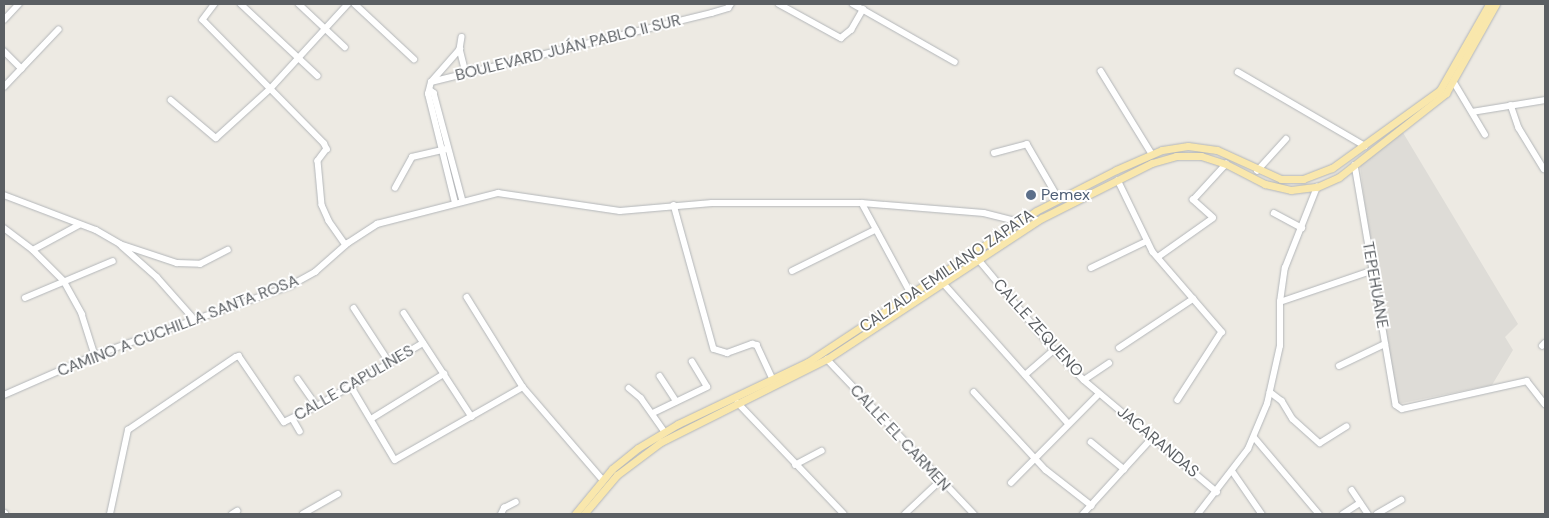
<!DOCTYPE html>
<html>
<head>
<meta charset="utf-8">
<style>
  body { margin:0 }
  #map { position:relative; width:1549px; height:518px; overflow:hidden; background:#edeae3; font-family:"DM Sans",sans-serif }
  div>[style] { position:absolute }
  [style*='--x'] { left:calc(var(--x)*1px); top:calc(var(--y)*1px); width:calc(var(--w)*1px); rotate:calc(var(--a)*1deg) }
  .industrial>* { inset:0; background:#dedcd7 }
  .roads { filter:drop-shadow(0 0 1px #b3b6b9) drop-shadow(0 0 1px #b3b6b9) }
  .minor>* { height:5.5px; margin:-2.75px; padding:0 2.75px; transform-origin:2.75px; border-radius:2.75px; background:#fff }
  .major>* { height:7px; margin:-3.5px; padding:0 3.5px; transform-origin:3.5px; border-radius:3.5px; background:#f9e7ac }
  .dots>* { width:14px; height:14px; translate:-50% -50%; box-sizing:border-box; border:2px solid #fff; border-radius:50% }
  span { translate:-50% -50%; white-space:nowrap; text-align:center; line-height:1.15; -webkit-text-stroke:4px #fff; paint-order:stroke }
  .street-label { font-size:16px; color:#5b5f63 }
  .service-label { font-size:16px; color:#4e5e75 }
  .left { translate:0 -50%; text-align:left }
  .frame { position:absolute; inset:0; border:5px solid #5b5f63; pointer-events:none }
</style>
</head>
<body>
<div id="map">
  <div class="industrial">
    <i style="clip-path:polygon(1402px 131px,1518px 324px,1505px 337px,1513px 350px,1492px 385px,1398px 404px,1373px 271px,1360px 165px)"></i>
  </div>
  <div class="roads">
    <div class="minor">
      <i style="--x:215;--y:4;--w:20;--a:127"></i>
      <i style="--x:203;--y:20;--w:173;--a:45.5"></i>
      <i style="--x:324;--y:143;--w:7;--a:63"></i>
      <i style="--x:327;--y:149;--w:15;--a:127"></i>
      <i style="--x:318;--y:161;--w:44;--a:84.8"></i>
      <i style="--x:322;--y:205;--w:17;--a:66"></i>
      <i style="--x:329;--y:221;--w:29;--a:55"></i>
      <i style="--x:241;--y:4;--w:105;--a:43.1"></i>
      <i style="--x:299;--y:4;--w:63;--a:43.1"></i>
      <i style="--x:355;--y:4;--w:81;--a:43"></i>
      <i style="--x:779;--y:4;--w:71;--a:28.7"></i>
      <i style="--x:841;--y:38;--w:13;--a:-39"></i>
      <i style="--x:851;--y:30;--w:24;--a:-60"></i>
      <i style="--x:853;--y:4;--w:117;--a:29.6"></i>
      <i style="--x:4;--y:20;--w:22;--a:-47"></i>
      <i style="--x:462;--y:37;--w:12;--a:99"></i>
      <i style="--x:460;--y:49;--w:25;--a:76"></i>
      <i style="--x:4;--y:51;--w:25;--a:45"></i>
      <i style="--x:1101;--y:71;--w:97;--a:58.4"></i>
      <i style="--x:1238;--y:72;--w:147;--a:30.2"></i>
      <i style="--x:431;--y:82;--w:289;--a:-13.8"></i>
      <i style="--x:712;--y:13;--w:17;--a:-17"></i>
      <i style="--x:728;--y:8;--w:5;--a:-53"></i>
      <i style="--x:1454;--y:82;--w:61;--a:59.2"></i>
      <i style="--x:4;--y:87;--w:79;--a:-46.5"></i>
      <i style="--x:430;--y:90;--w:5;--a:37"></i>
      <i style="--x:434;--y:93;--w:112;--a:75"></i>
      <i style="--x:171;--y:100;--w:59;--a:40.2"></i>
      <i style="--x:216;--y:138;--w:73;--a:-42.2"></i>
      <i style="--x:270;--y:89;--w:115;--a:-47.5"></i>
      <i style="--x:1511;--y:105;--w:24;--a:71"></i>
      <i style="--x:1519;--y:128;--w:48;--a:58.6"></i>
      <i style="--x:1472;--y:112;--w:74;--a:-9.3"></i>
      <i style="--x:994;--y:153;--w:34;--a:-15"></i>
      <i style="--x:1027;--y:144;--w:64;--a:59.8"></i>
      <i style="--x:1355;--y:165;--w:243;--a:80.3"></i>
      <i style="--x:1396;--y:405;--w:7;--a:34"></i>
      <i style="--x:1402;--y:409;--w:128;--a:-12.6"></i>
      <i style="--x:1527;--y:381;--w:29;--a:52"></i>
      <i style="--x:1257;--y:171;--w:43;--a:-47.8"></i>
      <i style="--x:1118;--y:180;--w:80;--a:64.1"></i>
      <i style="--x:1153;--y:252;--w:106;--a:49.2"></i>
      <i style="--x:1222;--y:332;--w:81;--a:122.9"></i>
      <i style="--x:395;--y:188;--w:35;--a:-61"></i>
      <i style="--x:412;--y:157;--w:35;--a:-13"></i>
      <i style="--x:4;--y:195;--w:98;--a:20.8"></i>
      <i style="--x:96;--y:230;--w:28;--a:30"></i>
      <i style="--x:120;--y:244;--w:60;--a:18.4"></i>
      <i style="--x:177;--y:263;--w:23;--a:2"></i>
      <i style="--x:200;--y:264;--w:31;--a:-27"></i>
      <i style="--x:455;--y:203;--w:112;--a:-103.9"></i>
      <i style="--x:428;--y:94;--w:12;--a:-76"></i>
      <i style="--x:431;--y:82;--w:44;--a:-48.7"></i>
      <i style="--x:862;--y:203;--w:105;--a:61.5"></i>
      <i style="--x:674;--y:205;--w:149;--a:74.5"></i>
      <i style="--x:714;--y:349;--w:14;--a:17"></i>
      <i style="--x:727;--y:353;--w:27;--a:-20"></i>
      <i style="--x:752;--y:344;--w:5;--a:11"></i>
      <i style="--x:757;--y:345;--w:38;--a:65"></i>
      <i style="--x:1274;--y:213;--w:32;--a:28"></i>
      <i style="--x:4;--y:228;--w:36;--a:37"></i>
      <i style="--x:33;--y:250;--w:44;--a:45"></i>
      <i style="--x:64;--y:281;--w:38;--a:61"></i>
      <i style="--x:82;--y:314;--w:43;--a:72.4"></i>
      <i style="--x:122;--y:246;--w:47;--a:41.5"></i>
      <i style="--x:157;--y:277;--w:57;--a:48.5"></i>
      <i style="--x:33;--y:250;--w:52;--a:-28.5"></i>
      <i style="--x:1158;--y:257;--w:67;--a:-35.3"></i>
      <i style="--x:1213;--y:218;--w:27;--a:-138"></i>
      <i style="--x:1193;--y:200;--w:49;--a:-47.5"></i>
      <i style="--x:979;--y:260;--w:117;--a:50.2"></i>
      <i style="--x:1054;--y:350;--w:42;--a:45"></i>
      <i style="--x:1084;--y:380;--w:174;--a:40.1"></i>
      <i style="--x:1091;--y:268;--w:62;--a:-25.7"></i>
      <i style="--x:792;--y:271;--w:93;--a:-26.3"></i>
      <i style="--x:938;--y:277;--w:195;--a:48.3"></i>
      <i style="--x:467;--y:297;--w:106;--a:58.1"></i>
      <i style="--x:523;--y:387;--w:123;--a:49.3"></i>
      <i style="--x:25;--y:298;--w:95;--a:-22.8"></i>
      <i style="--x:1280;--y:302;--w:96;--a:-18.8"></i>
      <i style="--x:354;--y:308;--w:66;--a:56.8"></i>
      <i style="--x:404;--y:313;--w:124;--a:56.8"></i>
      <i style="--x:1542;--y:346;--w:4;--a:-45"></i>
      <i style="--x:1119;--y:348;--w:89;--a:-33.5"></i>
      <i style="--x:827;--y:359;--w:214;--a:46.5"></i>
      <i style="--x:1339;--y:366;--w:51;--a:-25.6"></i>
      <i style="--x:1025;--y:375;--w:38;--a:-41"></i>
      <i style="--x:660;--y:376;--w:30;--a:57"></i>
      <i style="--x:298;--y:379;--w:33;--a:55"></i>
      <i style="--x:1084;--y:380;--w:30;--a:-34"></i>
      <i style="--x:351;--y:386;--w:86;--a:59.3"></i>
      <i style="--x:395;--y:460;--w:147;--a:-29.7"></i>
      <i style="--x:629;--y:388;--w:16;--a:40"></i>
      <i style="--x:641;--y:398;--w:42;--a:54.8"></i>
      <i style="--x:974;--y:392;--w:106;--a:47.3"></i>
      <i style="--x:1046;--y:470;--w:58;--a:38"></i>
      <i style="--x:1270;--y:392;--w:15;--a:37"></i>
      <i style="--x:1282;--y:401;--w:21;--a:59"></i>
      <i style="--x:1293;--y:419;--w:36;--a:42"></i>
      <i style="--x:1320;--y:443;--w:31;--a:-32"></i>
      <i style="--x:4;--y:395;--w:103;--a:-23.6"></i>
      <i style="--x:98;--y:354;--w:204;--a:-19.5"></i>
      <i style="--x:290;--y:286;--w:29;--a:-29"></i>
      <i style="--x:315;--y:272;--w:44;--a:-41.3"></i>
      <i style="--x:348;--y:243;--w:35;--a:-33"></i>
      <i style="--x:377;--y:224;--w:125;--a:-14.4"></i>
      <i style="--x:498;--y:193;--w:123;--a:8.4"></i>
      <i style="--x:620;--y:211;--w:92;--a:-5"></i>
      <i style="--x:712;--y:203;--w:150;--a:0"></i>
      <i style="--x:862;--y:203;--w:122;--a:4.7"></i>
      <i style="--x:984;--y:213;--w:37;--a:14"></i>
      <i style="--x:738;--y:403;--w:153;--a:46.3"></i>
      <i style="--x:653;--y:413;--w:60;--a:-25.7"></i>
      <i style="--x:707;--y:387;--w:29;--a:-121"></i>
      <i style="--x:293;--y:419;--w:14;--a:60"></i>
      <i style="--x:371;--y:419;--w:86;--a:-31.7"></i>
      <i style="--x:1254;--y:437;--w:101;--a:49.8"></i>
      <i style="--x:1091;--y:442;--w:43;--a:39.3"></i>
      <i style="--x:795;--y:465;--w:30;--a:-28"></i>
      <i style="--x:1233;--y:472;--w:51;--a:55.4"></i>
      <i style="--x:1011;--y:483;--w:125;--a:-45.3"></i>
      <i style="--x:1352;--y:490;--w:29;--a:56"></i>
      <i style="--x:4;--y:514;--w:1;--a:-45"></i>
      <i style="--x:110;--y:514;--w:86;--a:-77.9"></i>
      <i style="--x:128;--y:430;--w:130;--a:-34.1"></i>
      <i style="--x:236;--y:357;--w:3;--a:-18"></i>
      <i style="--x:239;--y:356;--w:80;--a:55.7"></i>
      <i style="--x:284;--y:422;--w:37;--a:-26"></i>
      <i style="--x:317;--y:406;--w:123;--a:-30.7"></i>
      <i style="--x:232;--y:514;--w:6;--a:-31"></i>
      <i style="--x:303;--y:514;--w:40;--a:-29.7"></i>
      <i style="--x:501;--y:514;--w:7;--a:-63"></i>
      <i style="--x:504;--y:508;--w:13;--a:-27"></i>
      <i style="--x:905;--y:514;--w:48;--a:-43.3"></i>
      <i style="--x:1083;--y:514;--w:104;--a:-47.7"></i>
      <i style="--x:1198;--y:514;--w:82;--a:-52.4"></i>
      <i style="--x:1248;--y:449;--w:49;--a:-67.1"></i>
      <i style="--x:1267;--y:404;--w:59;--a:-77.4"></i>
      <i style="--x:1280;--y:346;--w:44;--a:-90"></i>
      <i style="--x:1280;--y:302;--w:34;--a:-82"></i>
      <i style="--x:1285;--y:268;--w:87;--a:-68.4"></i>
      <i style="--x:1343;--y:514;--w:20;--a:-33"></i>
      <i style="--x:1377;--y:514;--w:28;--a:-30"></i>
    </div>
    <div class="major">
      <i style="--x:575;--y:514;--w:58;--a:-50.6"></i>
      <i style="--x:612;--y:469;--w:33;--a:-39"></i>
      <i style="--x:638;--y:448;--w:47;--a:-31"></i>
      <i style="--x:678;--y:424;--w:144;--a:-25.5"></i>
      <i style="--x:808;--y:362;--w:273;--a:-33.5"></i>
      <i style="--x:1036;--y:211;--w:90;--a:-27.1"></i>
      <i style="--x:1116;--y:170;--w:50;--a:-23.5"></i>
      <i style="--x:1162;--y:150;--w:26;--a:-9"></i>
      <i style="--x:1188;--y:146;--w:29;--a:8"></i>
      <i style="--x:1217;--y:150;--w:70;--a:24.4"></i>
      <i style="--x:1281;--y:179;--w:22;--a:0"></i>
      <i style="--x:1303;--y:179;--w:31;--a:-21"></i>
      <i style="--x:1332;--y:168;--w:133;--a:-35.8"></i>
      <i style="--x:1440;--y:90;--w:99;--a:-60.3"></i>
      <i style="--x:584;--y:514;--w:51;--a:-49.8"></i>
      <i style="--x:617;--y:475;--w:55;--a:-36.9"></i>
      <i style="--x:661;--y:442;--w:186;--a:-26.6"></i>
      <i style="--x:827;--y:359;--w:257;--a:-33.3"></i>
      <i style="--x:1042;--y:218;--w:123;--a:-26.6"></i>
      <i style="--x:1152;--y:163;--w:25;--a:-16"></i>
      <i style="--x:1176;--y:156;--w:25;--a:0"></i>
      <i style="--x:1201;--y:156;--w:26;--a:18"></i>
      <i style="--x:1226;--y:164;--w:44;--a:27.1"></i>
      <i style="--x:1265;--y:184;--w:27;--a:13"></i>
      <i style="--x:1291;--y:190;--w:26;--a:-7"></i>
      <i style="--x:1317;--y:187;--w:24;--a:-24"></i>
      <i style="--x:1339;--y:177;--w:136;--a:-38.1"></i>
      <i style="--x:1446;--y:93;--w:102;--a:-60.7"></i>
    </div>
  </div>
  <div class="dots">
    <i style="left:1031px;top:195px;background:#5c6f8a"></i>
  </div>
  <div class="street-label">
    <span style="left:568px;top:48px;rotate:-14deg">BOULEVARD JUÁN PABLO II SUR</span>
    <span style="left:947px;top:271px;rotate:-34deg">CALZADA EMILIANO ZAPATA</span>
    <span style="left:1375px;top:285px;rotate:80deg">TEPEHUANE</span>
    <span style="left:178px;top:326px;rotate:-21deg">CAMINO A CUCHILLA SANTA ROSA</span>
    <span style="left:1038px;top:328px;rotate:48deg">CALLE ZEQUENO</span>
    <span style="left:354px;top:383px;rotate:-30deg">CALLE CAPULINES</span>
    <span style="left:900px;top:438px;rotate:47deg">CALLE EL CARMEN</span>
    <span style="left:1158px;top:442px;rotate:40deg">JACARANDAS</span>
  </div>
  <div class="service-label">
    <span class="left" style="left:1041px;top:195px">Pemex</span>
  </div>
  <div class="frame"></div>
</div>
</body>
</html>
